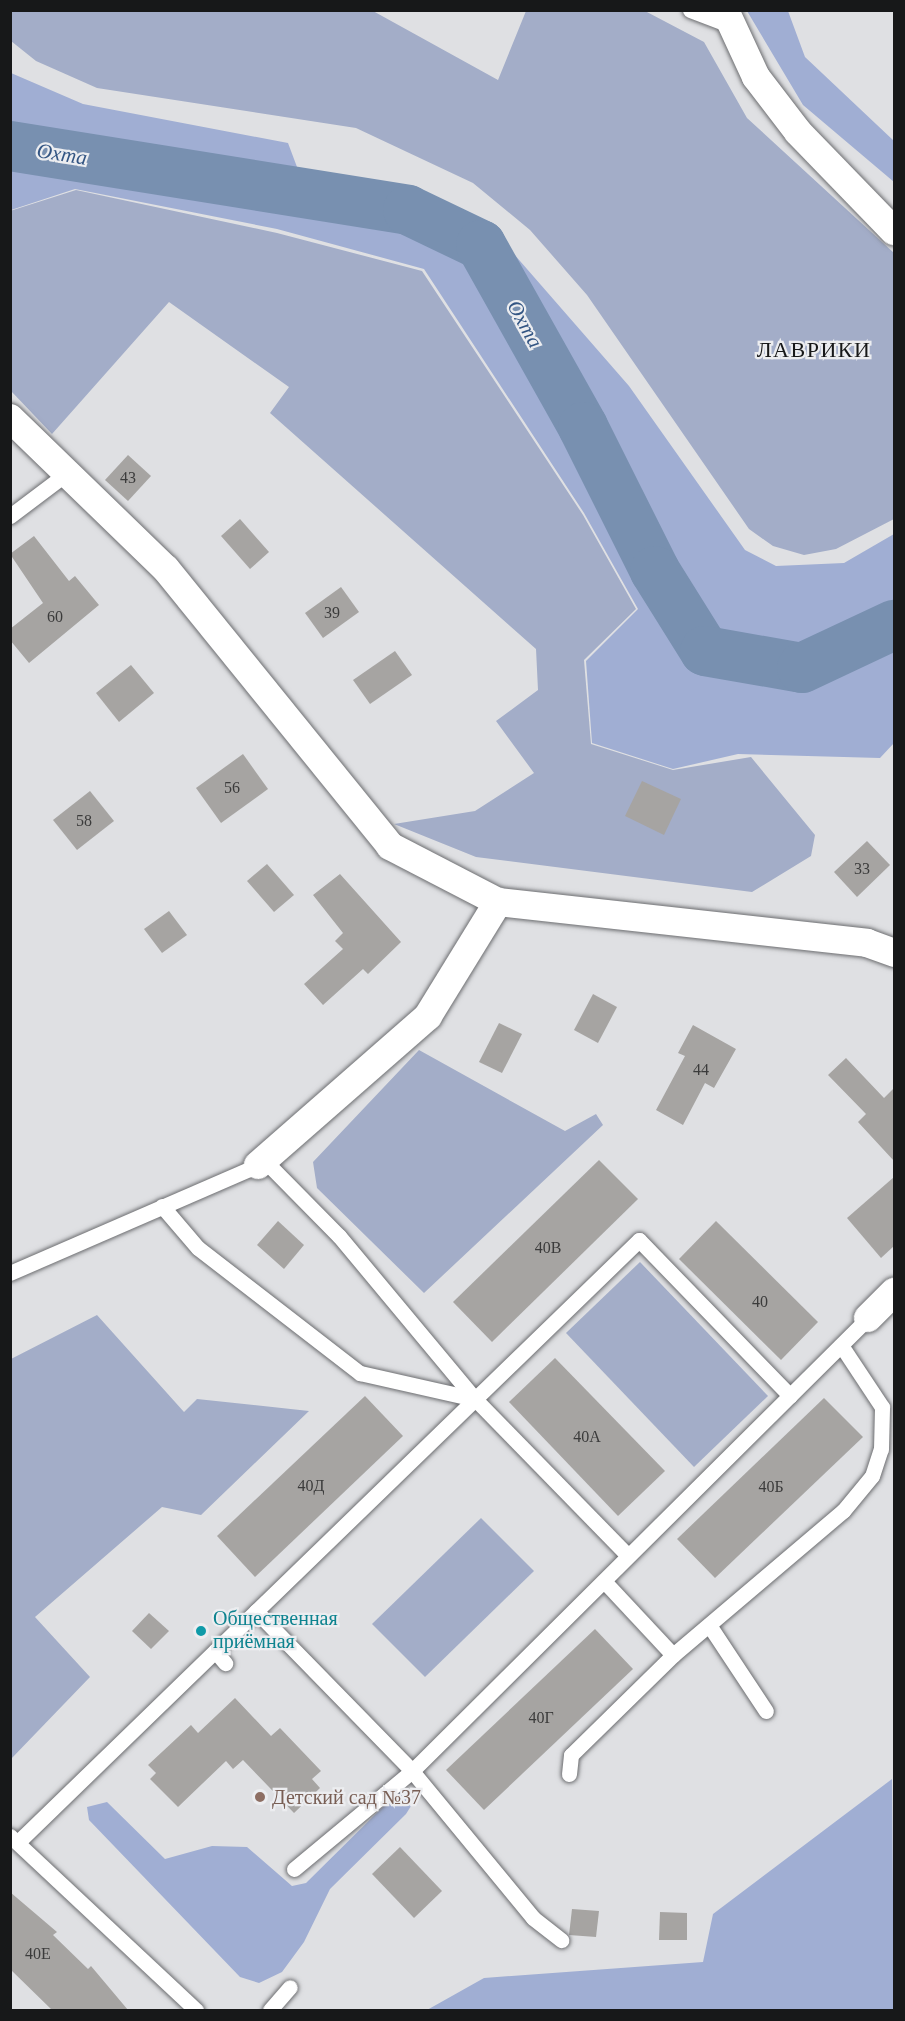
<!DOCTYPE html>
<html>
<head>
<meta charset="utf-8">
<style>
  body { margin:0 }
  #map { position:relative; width:905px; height:2021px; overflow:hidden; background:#dfe0e3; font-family:"Times New Roman",serif }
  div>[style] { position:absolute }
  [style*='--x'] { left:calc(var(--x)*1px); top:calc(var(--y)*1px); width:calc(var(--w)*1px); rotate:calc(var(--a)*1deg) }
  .green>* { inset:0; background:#a3adc8 }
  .forest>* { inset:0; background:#a0aed3 }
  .river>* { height:50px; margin:-25px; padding:0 25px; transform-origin:25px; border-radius:25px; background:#7890b0 }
  .building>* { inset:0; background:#a6a4a2 }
  .roads { filter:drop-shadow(0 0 2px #6c6d70) drop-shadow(0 0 2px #6c6d70) }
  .lane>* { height:15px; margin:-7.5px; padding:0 7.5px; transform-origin:7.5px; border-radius:7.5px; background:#fff }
  .street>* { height:28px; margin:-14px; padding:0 14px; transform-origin:14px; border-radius:14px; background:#fff }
  .dots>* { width:16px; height:16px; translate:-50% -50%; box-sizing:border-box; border:3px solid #ecedf0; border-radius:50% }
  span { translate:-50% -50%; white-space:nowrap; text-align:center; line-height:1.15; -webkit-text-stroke:4.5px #ecedf0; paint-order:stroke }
  .number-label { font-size:16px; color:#3b3b3b }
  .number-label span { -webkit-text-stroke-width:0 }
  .culture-label { font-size:20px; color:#0d838f }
  .left { translate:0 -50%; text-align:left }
  .education-label { font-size:20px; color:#785e54 }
  .water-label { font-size:21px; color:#335583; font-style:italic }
  .quarter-label { font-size:22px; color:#171819; letter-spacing:1.5px }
  .frame { position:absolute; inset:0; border:12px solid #171819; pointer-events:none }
</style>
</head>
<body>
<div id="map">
  <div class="green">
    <i style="clip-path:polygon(10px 11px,373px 11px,498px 80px,526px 11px,645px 11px,704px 42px,747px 118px,894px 253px,894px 519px,836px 549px,804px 555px,773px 546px,749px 529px,587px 295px,530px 230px,473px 183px,356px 128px,97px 88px,36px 61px,11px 41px)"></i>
    <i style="clip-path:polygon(76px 190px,277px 233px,422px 271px,583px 515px,636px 609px,584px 660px,591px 744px,673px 770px,751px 757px,815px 835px,811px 856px,752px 892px,476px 857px,394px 824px,475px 811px,534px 773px,496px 721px,538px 690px,536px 649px,270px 413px,289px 387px,169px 302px,52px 434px,11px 391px,10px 211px)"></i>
    <i style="clip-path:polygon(419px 1050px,565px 1131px,596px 1114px,603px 1125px,424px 1293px,317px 1188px,313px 1162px)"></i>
    <i style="clip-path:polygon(640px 1262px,768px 1396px,694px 1467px,566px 1333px)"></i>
    <i style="clip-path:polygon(97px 1315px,184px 1412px,197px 1399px,309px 1411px,201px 1515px,162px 1507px,35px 1617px,90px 1677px,11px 1759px,11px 1359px)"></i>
    <i style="clip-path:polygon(481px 1518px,534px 1571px,425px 1677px,372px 1624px)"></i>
  </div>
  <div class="forest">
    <i style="clip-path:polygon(747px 11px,788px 11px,805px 57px,894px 141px,894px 182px,803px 105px)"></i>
    <i style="clip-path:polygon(11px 73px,83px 104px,288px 143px,300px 175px,429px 200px,493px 230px,629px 386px,745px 550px,776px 566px,844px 563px,894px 534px,894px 743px,880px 758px,738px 754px,673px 769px,592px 743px,586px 661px,638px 609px,584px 513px,424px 269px,277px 229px,75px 189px,11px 210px)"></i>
    <i style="clip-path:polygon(892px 1779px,894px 2010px,427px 2010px,484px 1978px,703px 1962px,713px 1914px)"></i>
    <i style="clip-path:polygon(401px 1789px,411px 1806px,406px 1814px,330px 1889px,304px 1942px,282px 1972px,259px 1983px,240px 1977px,89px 1820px,87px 1807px,107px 1802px,165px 1859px,212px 1846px,247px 1847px,292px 1886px,306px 1883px)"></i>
  </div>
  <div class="river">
    <i style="--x:10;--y:146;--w:403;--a:9.1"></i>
    <i style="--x:408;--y:210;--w:81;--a:25.6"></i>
    <i style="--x:481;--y:245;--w:209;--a:60.7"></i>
    <i style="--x:583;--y:427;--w:161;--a:63.4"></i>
    <i style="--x:655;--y:571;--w:94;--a:58"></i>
    <i style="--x:705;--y:651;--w:98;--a:9.9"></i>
    <i style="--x:802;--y:668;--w:102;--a:-25.1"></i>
  </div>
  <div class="building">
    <i style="clip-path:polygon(128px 455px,151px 476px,128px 501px,105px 480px)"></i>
    <i style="clip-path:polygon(240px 519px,269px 552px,250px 569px,221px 536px)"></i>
    <i style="clip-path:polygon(34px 536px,69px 581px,75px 576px,99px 605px,29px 663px,10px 640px,10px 629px,43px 603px,10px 554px)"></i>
    <i style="clip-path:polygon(341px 587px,359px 612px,323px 638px,305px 613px)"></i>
    <i style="clip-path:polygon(395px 651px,412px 675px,370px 704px,353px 680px)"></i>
    <i style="clip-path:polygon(131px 665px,154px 693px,119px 722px,96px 693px)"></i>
    <i style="clip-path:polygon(243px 754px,268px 789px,221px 823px,196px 788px)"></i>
    <i style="clip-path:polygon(642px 781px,681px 799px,664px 835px,625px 816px)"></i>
    <i style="clip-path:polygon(90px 791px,114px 821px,77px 850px,53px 820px)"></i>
    <i style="clip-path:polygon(867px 841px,890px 865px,857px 897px,834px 872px)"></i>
    <i style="clip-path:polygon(267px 864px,294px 895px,274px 912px,247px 881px)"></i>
    <i style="clip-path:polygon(340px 874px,401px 942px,368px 974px,363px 969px,323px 1005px,304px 984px,343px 949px,335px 941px,343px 933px,313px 895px)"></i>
    <i style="clip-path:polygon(169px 911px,187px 935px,162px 953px,144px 929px)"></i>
    <i style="clip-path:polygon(593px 994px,617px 1007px,598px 1043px,574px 1030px)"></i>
    <i style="clip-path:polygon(499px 1023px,522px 1034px,502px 1073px,479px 1062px)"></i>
    <i style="clip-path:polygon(693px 1025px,736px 1049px,714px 1088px,705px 1083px,683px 1125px,656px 1110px,685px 1056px,678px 1053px)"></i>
    <i style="clip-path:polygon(846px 1058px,884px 1098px,894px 1088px,894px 1161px,858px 1122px,866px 1114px,828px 1075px)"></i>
    <i style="clip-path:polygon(599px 1160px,638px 1199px,492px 1342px,453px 1302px)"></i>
    <i style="clip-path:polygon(894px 1177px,894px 1246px,881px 1258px,847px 1218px)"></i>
    <i style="clip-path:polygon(278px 1221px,304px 1245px,284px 1269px,257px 1245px)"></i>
    <i style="clip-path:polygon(716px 1221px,818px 1322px,781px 1360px,679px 1259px)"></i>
    <i style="clip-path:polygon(555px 1358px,665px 1471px,618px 1516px,509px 1402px)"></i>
    <i style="clip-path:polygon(365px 1396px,403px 1436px,255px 1577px,217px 1536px)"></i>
    <i style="clip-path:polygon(824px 1398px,863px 1437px,715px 1578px,677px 1539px)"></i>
    <i style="clip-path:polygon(149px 1613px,169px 1631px,151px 1649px,132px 1631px)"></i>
    <i style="clip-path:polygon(595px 1629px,633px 1669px,484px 1810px,446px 1770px)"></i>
    <i style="clip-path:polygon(235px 1698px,271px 1736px,280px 1728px,321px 1771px,312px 1779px,320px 1788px,294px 1813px,243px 1760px,233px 1769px,226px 1761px,178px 1807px,150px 1779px,156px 1773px,148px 1765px,191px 1725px,198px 1733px)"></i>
    <i style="clip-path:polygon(400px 1847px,442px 1891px,414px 1918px,372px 1874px)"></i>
    <i style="clip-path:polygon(10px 1892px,57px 1932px,53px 1935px,88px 1969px,91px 1966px,128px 2010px,52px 2010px,10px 1969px)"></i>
    <i style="clip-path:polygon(572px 1909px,599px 1911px,596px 1937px,569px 1935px)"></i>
    <i style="clip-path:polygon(660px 1912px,687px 1913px,687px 1940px,659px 1940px)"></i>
  </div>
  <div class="roads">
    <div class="lane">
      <i style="--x:690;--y:10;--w:45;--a:20.9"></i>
      <i style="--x:10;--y:516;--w:71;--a:-37"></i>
      <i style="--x:264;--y:1160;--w:107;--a:45.4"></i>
      <i style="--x:339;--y:1236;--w:212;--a:50.2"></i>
      <i style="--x:475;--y:1399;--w:219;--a:45.7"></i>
      <i style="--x:162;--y:1206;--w:55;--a:49.4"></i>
      <i style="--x:198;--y:1248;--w:205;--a:37.7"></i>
      <i style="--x:360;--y:1373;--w:118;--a:12.7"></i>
      <i style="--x:10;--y:1273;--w:270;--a:-23.5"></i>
      <i style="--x:604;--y:1581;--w:101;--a:47"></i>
      <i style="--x:256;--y:1611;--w:223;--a:45.7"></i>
      <i style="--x:412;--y:1771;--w:190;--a:50.5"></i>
      <i style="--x:533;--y:1918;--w:36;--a:38"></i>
      <i style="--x:709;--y:1625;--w:103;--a:56.5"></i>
      <i style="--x:215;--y:1651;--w:16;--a:50"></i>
      <i style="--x:569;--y:1774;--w:19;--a:-84"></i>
      <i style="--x:571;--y:1755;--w:143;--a:-44.4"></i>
      <i style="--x:673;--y:1655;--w:223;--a:-40.3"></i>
      <i style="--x:843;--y:1511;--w:45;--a:-50.4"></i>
      <i style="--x:872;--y:1476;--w:28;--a:-72"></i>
      <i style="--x:881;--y:1449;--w:42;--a:-88.6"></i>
      <i style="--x:882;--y:1407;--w:74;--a:-123.5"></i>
      <i style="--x:10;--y:1836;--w:255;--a:43.1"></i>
      <i style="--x:18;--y:1842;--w:865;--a:-44.11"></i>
      <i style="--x:639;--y:1240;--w:217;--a:45.9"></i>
      <i style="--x:294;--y:1869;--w:153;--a:-39.7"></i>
      <i style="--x:412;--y:1771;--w:643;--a:-44.81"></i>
      <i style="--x:270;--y:2010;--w:30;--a:-49"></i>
    </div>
    <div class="street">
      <i style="--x:725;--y:10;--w:74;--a:65.2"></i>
      <i style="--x:756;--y:77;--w:69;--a:52.6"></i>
      <i style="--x:798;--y:132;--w:138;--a:45.9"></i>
      <i style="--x:10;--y:418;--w:217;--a:44.1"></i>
      <i style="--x:166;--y:569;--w:356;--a:51"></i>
      <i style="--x:390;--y:846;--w:122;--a:27.4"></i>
      <i style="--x:498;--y:902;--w:371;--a:6.3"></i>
      <i style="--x:867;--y:943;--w:29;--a:20"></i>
      <i style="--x:258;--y:1165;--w:226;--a:-41.2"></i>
      <i style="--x:428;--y:1016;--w:134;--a:-58.4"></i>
      <i style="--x:868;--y:1318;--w:37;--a:-45"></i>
    </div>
  </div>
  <div class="dots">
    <i style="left:201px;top:1631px;background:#0f9aa8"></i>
    <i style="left:260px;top:1797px;background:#8d6e63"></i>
  </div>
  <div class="number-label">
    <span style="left:128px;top:478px">43</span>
    <span style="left:332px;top:613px">39</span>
    <span style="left:55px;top:617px">60</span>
    <span style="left:232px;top:788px">56</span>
    <span style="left:84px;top:821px">58</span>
    <span style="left:862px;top:869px">33</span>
    <span style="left:701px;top:1070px">44</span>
    <span style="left:548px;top:1248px">40В</span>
    <span style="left:760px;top:1302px">40</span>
    <span style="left:587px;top:1437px">40А</span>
    <span style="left:311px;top:1486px">40Д</span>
    <span style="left:771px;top:1487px">40Б</span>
    <span style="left:541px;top:1718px">40Г</span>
    <span style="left:38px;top:1954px">40Е</span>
  </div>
  <div class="culture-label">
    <span class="left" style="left:213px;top:1630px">Общественная<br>приёмная</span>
  </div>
  <div class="education-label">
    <span class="left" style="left:272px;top:1797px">Детский сад №37</span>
  </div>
  <div class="water-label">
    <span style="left:62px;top:154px;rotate:9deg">Охта</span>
    <span style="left:525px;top:324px;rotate:61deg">Охта</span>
  </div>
  <div class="quarter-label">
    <span style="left:814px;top:350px">ЛАВРИКИ</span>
  </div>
  <div class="frame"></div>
</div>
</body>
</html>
